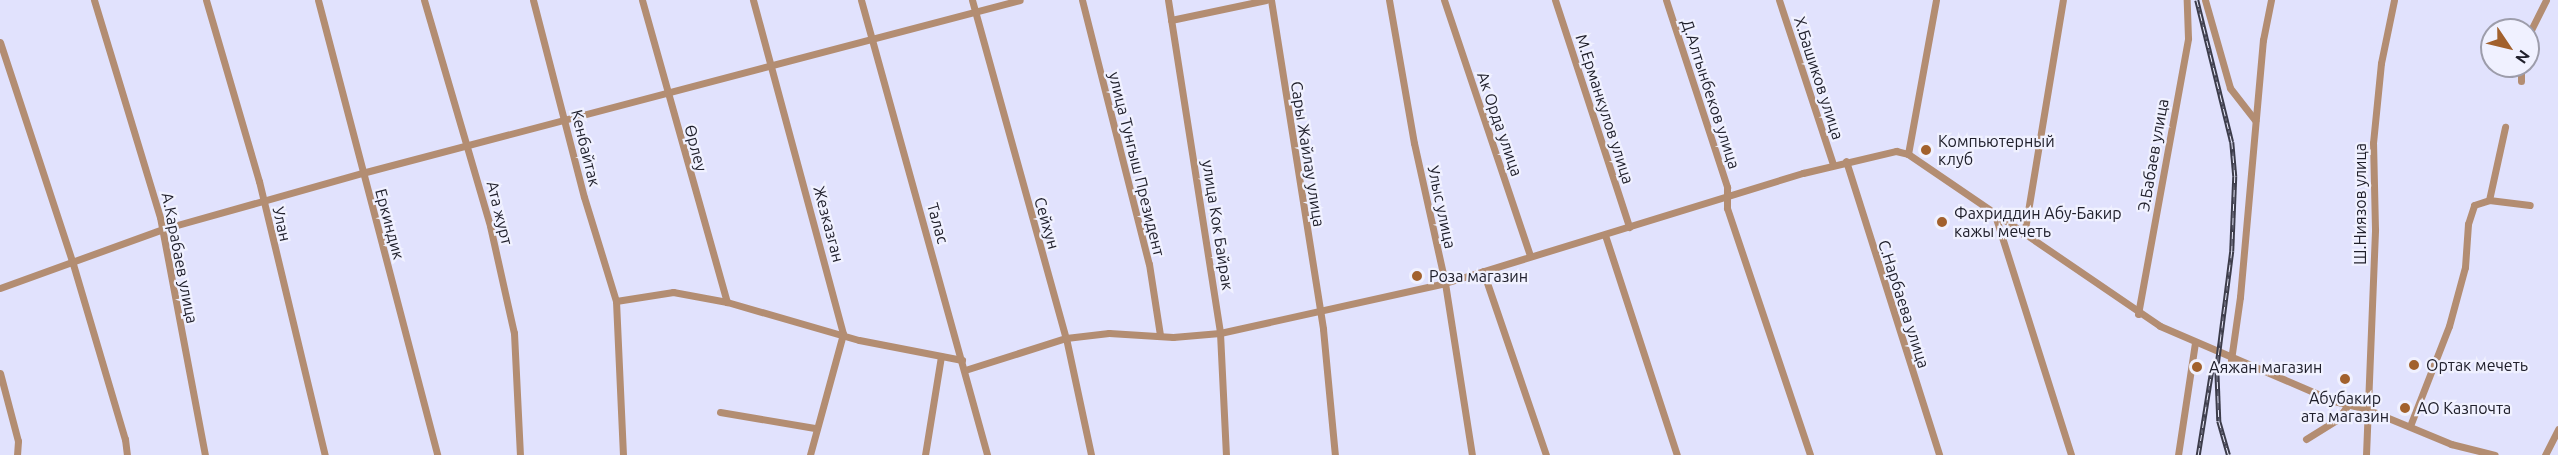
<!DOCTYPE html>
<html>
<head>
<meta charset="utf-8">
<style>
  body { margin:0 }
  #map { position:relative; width:2558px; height:455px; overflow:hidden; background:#e1e2fd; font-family:Ubuntu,sans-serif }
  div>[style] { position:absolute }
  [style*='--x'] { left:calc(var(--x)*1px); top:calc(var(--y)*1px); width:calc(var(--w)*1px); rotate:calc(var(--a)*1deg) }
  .street>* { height:7px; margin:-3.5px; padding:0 3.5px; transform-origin:3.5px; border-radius:3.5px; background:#b38d72 }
  .rail>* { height:4.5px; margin-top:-2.25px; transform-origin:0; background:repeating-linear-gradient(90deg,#f0f1ff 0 7px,#3c3c4a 0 14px); box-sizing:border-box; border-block:2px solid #3c3c4a }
  .dots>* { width:16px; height:16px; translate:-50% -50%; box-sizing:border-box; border:3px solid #f0f1ff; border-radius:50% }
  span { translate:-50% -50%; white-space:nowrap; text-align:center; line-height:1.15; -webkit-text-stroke:4.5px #f0f1ff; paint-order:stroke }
  .street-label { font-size:16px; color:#20202c }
  .poi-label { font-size:16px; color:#20202c }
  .left { translate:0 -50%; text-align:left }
  .north { position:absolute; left:2480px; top:18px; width:60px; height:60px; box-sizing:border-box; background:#f0f1ff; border:2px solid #9d9dab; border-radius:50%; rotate:125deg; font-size:16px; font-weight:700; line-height:24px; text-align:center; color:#20202c }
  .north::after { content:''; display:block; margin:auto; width:21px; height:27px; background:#a2612d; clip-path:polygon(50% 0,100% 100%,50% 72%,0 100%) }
</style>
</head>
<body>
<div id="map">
  <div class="street">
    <i style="--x:94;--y:0;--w:227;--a:73.1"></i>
    <i style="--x:160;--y:217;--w:242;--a:79.3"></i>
    <i style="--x:206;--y:0;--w:189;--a:73.7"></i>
    <i style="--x:259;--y:181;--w:282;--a:76.5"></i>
    <i style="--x:318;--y:0;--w:470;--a:75.3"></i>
    <i style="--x:424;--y:0;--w:235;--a:73.7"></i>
    <i style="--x:490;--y:226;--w:110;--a:77.4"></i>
    <i style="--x:514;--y:333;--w:122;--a:87.2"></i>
    <i style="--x:533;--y:0;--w:203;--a:75.5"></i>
    <i style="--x:584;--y:197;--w:109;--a:72.9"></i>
    <i style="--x:616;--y:301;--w:154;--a:87.4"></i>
    <i style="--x:642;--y:0;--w:314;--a:74.3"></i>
    <i style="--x:753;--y:0;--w:346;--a:74.9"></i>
    <i style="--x:843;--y:334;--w:125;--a:105.3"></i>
    <i style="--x:861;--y:0;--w:472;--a:74.5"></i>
    <i style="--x:972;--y:0;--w:351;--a:74.5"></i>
    <i style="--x:1066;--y:338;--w:120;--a:77.9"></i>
    <i style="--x:1082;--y:0;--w:272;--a:75.8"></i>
    <i style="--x:1149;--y:264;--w:72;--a:81.2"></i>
    <i style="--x:1168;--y:0;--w:337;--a:81.1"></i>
    <i style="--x:1220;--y:333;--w:122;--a:87.2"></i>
    <i style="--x:1271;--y:0;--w:333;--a:81"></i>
    <i style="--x:1323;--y:329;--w:127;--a:84.6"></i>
    <i style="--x:1389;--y:0;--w:145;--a:80.1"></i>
    <i style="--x:1414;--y:143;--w:143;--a:77.5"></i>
    <i style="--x:1445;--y:283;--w:174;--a:81.1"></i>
    <i style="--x:1444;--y:0;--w:270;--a:71.4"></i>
    <i style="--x:1555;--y:0;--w:239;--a:71.9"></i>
    <i style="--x:1666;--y:0;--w:197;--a:71.9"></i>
    <i style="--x:1727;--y:187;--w:21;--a:90"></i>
    <i style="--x:1727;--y:208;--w:261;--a:71.4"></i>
    <i style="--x:1779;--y:0;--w:173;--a:71.8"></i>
    <i style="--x:2205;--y:0;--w:91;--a:74.1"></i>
    <i style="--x:2230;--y:88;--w:41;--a:52"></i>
    <i style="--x:1171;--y:20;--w:97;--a:-11.9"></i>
    <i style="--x:2528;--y:36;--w:40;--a:-63.4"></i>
    <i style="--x:0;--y:42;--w:234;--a:71.8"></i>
    <i style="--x:73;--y:264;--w:183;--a:73.5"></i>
    <i style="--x:125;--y:439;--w:16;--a:83"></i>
    <i style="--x:2521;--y:81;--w:15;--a:-90"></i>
    <i style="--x:1908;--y:154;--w:157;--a:-79.7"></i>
    <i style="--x:1846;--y:161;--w:308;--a:72.4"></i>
    <i style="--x:2489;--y:200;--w:41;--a:7"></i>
    <i style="--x:1995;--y:215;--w:252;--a:72.4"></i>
    <i style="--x:1605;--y:235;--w:231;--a:71.9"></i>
    <i style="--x:2024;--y:235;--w:238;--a:-80.6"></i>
    <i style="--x:1483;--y:271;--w:194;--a:71.1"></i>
    <i style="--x:0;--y:288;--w:173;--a:-19.9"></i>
    <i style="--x:163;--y:229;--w:207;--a:-15.7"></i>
    <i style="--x:362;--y:173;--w:680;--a:-14.73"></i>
    <i style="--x:616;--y:301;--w:58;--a:-9"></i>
    <i style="--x:673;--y:292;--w:55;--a:10.5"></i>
    <i style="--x:727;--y:302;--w:137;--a:16.1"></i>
    <i style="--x:859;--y:340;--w:105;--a:11"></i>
    <i style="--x:2138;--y:314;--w:280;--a:-79.7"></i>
    <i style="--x:2188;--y:38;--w:38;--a:-92"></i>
    <i style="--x:2231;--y:360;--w:64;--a:-81.9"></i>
    <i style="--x:2240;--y:297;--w:258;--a:-84.9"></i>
    <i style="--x:2263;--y:40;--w:41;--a:-78.7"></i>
    <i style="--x:965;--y:370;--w:106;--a:-17.6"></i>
    <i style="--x:1066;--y:338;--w:43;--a:-6.6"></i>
    <i style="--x:1109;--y:333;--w:64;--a:3.6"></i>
    <i style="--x:1173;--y:337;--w:47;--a:-4.9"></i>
    <i style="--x:1220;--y:333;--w:230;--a:-12.5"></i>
    <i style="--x:1445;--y:283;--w:375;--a:-17.1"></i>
    <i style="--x:1803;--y:173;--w:96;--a:-13.3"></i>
    <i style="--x:1896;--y:151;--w:12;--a:14"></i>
    <i style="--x:1908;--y:154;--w:305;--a:34.3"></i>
    <i style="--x:2160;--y:326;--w:189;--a:23.3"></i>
    <i style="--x:2334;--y:401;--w:36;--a:14"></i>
    <i style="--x:2369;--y:410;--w:89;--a:22.5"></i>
    <i style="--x:2451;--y:444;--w:45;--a:14"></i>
    <i style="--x:0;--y:373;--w:70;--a:75.2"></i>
    <i style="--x:18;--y:441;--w:14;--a:94"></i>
    <i style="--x:720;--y:412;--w:96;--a:9.6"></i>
    <i style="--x:2410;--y:426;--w:107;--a:-68.7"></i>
    <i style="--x:2449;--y:326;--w:61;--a:-74.8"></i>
    <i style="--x:2465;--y:267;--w:43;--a:-86"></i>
    <i style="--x:2468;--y:224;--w:20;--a:-72"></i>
    <i style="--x:2474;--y:205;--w:16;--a:-18"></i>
    <i style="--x:2489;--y:200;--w:75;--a:-77.6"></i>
    <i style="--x:2306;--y:439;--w:36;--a:-32"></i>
    <i style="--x:2337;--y:420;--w:19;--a:-54"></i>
    <i style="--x:925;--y:455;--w:100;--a:-80.8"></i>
    <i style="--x:2178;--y:455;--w:114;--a:-81.4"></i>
    <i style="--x:2366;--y:455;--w:226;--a:-87.7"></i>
    <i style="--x:2375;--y:229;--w:86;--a:-91.3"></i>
    <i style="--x:2373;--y:143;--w:80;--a:-84.3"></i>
    <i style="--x:2381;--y:63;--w:64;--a:-78.3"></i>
    <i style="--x:2545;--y:455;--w:29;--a:-63"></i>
  </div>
  <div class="rail">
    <i style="--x:2197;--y:0;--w:146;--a:76.2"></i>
    <i style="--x:2232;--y:142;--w:34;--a:85"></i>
    <i style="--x:2235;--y:176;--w:75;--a:92.3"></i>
    <i style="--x:2232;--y:251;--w:118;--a:97.3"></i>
    <i style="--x:2217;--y:368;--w:53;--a:87.8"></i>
    <i style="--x:2219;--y:421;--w:35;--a:74"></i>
    <i style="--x:2198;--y:455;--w:88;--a:-80.9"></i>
  </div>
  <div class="dots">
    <i style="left:1926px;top:150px;background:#a2612d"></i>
    <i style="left:1942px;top:222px;background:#a2612d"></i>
    <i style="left:1417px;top:276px;background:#a2612d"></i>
    <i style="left:2414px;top:365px;background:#a2612d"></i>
    <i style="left:2197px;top:367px;background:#a2612d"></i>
    <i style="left:2345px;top:379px;background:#a2612d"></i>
    <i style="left:2405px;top:408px;background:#a2612d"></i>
  </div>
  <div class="street-label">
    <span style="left:1819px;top:78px;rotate:72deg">Х.Башиков улица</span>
    <span style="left:1711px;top:94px;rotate:72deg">Д.Алтынбеков улица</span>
    <span style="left:1605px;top:109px;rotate:72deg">М.Ерманкулов улица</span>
    <span style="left:1500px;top:124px;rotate:71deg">Ак Орда улица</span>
    <span style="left:586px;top:148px;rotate:76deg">Кенбайтак</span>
    <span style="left:696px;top:148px;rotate:75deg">Өрлеу</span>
    <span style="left:1308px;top:154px;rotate:81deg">Сары Жайлау улица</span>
    <span style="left:2153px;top:155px;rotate:-80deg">Э.Бабаев улица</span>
    <span style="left:1137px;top:164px;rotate:76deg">улица Тунгыш Президент</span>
    <span style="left:2360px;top:204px;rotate:-90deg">Ш.Ниязов улица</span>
    <span style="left:1442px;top:207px;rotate:78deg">Улыс улица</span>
    <span style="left:500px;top:213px;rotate:76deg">Ата журт</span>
    <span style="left:938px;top:223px;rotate:74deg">Талас</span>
    <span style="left:1047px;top:223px;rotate:74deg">Сейхун</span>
    <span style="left:282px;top:224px;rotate:77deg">Улан</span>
    <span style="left:390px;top:224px;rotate:75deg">Еркиндик</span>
    <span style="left:829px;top:224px;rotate:75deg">Жезказган</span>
    <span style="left:1218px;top:225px;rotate:81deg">улица Кок Байрак</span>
    <span style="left:180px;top:258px;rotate:79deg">А.Карабаев улица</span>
    <span style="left:1904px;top:304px;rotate:72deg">С.Нарбаева улица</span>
  </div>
  <div class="poi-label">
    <span class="left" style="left:1938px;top:150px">Компьютерный<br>клуб</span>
    <span class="left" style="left:1954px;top:222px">Фахриддин Абу-Бакир<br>кажы мечеть</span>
    <span class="left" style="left:1429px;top:276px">Роза магазин</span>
    <span class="left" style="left:2426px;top:365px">Ортак мечеть</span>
    <span class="left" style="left:2209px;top:367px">Аяжан магазин</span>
    <span style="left:2345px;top:407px">Абубакир<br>ата магазин</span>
    <span class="left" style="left:2417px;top:408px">АО Казпочта</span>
  </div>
  <div class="north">N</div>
</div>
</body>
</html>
